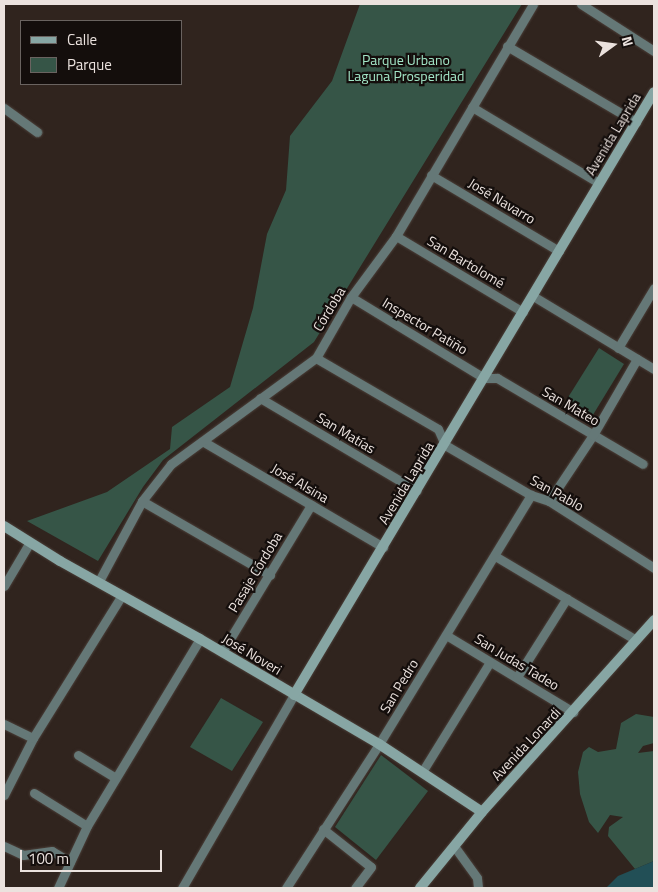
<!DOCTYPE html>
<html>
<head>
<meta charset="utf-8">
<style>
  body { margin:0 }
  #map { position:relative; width:658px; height:892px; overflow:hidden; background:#30241e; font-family:"Titillium Web",sans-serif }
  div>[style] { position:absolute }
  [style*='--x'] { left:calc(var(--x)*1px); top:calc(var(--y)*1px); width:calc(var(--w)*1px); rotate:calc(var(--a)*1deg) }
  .green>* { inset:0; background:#365547 }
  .water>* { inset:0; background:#224f56 }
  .roads { filter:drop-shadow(0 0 1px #4a3f39) drop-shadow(0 0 1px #4a3f39) }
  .street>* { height:9px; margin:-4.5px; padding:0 4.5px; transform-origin:4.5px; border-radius:4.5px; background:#657877 }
  .secondary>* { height:10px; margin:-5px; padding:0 5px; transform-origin:5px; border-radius:5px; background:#87a6a4 }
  span { translate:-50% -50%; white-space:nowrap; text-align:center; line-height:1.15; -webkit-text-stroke:4.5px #140e0c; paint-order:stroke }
  .park-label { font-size:14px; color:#a3e7c8 }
  .street-label { font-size:14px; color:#ebe2de }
  .frame { position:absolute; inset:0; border:5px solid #ebe2de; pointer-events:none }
  .legend { position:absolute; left:20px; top:20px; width:162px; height:65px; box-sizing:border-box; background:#140e0c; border:1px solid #6a6360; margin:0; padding:6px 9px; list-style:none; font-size:15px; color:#ebe2de }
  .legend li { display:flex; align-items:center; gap:10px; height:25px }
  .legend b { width:25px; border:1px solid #6a6360 }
  .north { position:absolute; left:588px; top:20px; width:50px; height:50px; -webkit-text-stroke:4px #140e0c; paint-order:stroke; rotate:76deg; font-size:14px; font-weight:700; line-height:20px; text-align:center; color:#ebe2de }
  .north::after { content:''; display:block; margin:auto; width:18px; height:22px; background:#ebe2de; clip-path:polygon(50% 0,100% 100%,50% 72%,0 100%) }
  .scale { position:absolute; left:20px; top:850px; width:142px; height:22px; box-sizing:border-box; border:2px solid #ebe2de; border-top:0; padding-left:6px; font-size:15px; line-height:18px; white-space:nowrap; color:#ebe2de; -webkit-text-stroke:4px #140e0c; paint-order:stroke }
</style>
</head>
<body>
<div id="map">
  <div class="green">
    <i style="clip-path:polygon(360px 4px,522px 4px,314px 342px,163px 460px,143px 487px,98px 561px,27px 521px,107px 492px,170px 449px,172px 427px,230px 387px,253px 308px,267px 234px,286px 190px,290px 136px,332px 81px)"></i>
    <i style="clip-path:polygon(599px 348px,624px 364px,588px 423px,562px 407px)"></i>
    <i style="clip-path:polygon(221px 698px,263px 722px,232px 771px,190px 747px)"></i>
    <i style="clip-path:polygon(636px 714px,654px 717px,654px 743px,643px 746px,638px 753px,654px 751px,654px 861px,635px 869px,608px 836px,609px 827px,623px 817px,610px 815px,598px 833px,589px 822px,580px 794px,578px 772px,583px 752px,589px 747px,598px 752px,616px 749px,621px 723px)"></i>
    <i style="clip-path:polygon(381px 755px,428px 791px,376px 860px,335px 827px)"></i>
  </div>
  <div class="water">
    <i style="clip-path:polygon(654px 861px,654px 888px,606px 888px,618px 876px)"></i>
  </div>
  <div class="roads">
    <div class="street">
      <i style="--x:581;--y:4;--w:87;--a:32.8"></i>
      <i style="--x:507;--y:46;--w:150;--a:30.5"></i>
      <i style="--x:472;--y:107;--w:148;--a:30.9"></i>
      <i style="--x:4;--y:108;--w:41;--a:36"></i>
      <i style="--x:431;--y:175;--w:149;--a:30.7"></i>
      <i style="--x:396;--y:236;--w:148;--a:30.9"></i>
      <i style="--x:533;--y:296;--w:141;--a:31.1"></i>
      <i style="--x:351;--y:297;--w:156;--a:31.3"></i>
      <i style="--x:484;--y:378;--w:13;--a:0"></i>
      <i style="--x:497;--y:378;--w:169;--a:30.5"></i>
      <i style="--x:618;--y:348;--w:70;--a:-59"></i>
      <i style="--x:316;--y:358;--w:141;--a:30.2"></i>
      <i style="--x:438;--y:429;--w:17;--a:66"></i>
      <i style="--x:445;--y:445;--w:99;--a:30.2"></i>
      <i style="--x:531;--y:495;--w:19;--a:18"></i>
      <i style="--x:549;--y:501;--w:125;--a:32.5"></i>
      <i style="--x:260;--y:398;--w:182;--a:30.6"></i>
      <i style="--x:204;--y:442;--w:208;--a:30.4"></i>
      <i style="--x:142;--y:501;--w:148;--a:30"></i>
      <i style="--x:549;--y:501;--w:79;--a:-56.3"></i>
      <i style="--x:593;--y:435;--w:88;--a:-59.9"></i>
      <i style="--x:495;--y:556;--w:164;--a:30.8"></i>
      <i style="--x:99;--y:581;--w:91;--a:-61.7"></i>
      <i style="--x:142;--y:501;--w:47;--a:-51.9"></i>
      <i style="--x:171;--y:464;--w:180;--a:-36.2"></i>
      <i style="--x:316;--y:358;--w:70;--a:-60.2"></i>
      <i style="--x:351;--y:297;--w:76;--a:-53.6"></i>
      <i style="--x:396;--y:236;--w:269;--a:-59.4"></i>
      <i style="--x:4;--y:586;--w:51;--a:-59.4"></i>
      <i style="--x:446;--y:635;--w:149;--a:31.2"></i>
      <i style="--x:222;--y:652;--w:172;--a:-58.8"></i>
      <i style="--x:517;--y:677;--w:93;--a:-57.7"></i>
      <i style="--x:4;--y:724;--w:32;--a:26"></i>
      <i style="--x:78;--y:755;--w:44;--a:31.2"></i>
      <i style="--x:422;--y:772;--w:129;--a:-58.3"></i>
      <i style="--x:34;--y:793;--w:62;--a:31.9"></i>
      <i style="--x:4;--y:795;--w:64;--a:-63"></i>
      <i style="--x:33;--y:738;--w:168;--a:-58.1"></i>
      <i style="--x:323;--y:829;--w:61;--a:38.4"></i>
      <i style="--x:371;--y:867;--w:26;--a:127"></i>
      <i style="--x:4;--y:846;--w:21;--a:25"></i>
      <i style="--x:23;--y:855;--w:29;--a:-8"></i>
      <i style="--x:52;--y:851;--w:21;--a:31"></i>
      <i style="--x:454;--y:846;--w:39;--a:54"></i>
      <i style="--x:477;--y:878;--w:10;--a:84"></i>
      <i style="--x:58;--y:888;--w:68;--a:-64.9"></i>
      <i style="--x:87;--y:826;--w:218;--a:-58.9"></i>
      <i style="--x:182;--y:888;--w:223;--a:-59.9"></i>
      <i style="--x:286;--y:888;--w:171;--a:-57.1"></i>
      <i style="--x:379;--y:744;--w:292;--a:-58.6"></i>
    </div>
    <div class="secondary">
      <i style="--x:4;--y:526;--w:66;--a:32"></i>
      <i style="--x:60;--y:561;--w:160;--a:29.1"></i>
      <i style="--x:200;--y:639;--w:208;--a:30.4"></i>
      <i style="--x:379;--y:744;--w:123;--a:33.4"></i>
      <i style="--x:294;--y:695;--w:702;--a:-59.16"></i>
      <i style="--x:420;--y:888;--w:98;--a:-50.8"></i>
      <i style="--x:482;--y:812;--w:258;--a:-48.1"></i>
    </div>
  </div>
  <div class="park-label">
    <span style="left:406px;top:68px">Parque Urbano<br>Laguna Prosperidad</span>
  </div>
  <div class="street-label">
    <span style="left:613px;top:134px;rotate:-59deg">Avenida Laprida</span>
    <span style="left:502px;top:201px;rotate:31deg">José Navarro</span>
    <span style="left:466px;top:262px;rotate:31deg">San Bartolomé</span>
    <span style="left:329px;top:309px;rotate:-59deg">Córdoba</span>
    <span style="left:425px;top:326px;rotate:31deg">Inspector Patiño</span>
    <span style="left:571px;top:406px;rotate:30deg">San Mateo</span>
    <span style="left:346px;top:433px;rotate:31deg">San Matías</span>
    <span style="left:300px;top:483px;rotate:30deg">José Alsina</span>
    <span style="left:406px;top:483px;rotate:-59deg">Avenida Laprida</span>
    <span style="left:557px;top:493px;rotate:29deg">San Pablo</span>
    <span style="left:255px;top:572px;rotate:-59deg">Pasaje Córdoba</span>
    <span style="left:252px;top:654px;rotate:31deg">José Noveri</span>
    <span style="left:517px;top:662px;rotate:31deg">San Judas Tadeo</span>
    <span style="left:399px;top:686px;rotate:-59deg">San Pedro</span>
    <span style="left:526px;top:744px;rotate:-47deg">Avenida Lonardi</span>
  </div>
  <div class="frame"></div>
  <ul class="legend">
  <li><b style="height:6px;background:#87a6a4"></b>Calle</li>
  <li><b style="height:14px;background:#365547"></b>Parque</li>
  </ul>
  <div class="north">N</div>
  <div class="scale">100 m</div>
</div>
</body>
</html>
